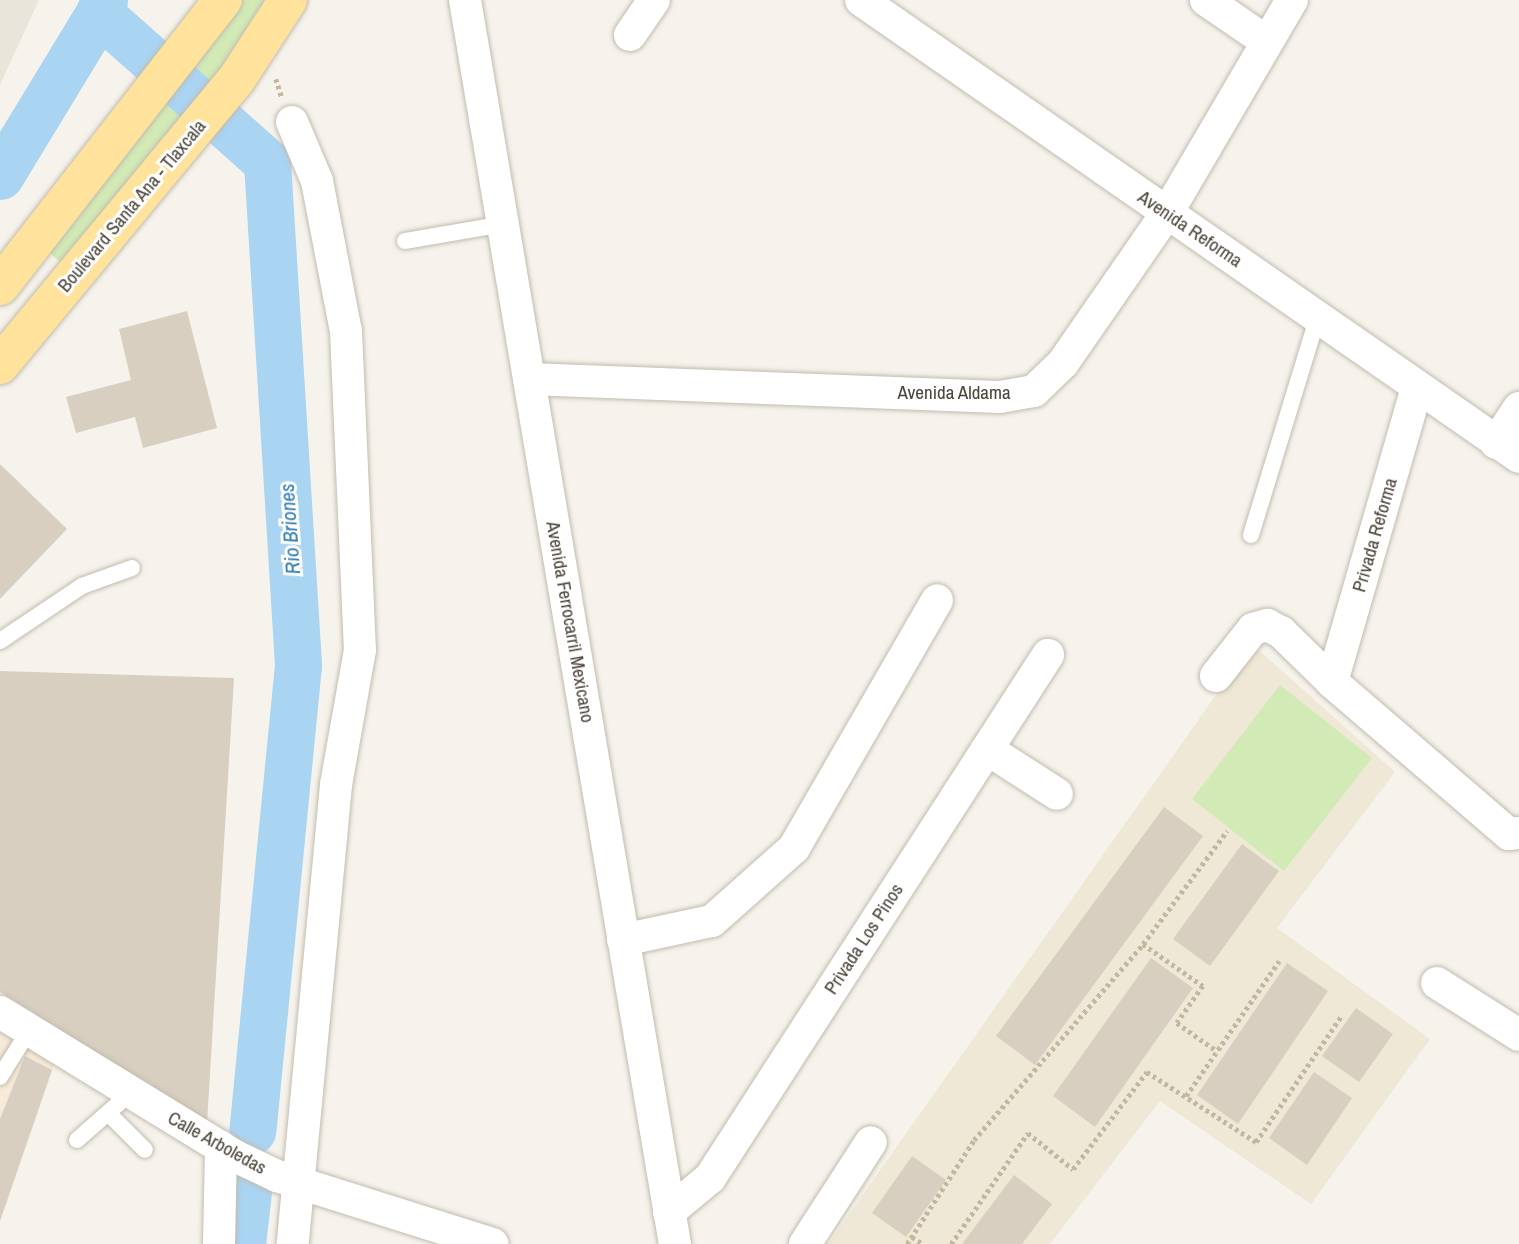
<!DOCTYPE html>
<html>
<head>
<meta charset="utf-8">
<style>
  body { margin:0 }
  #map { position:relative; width:1519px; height:1244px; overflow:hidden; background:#f6f3ec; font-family:"Archivo Narrow",sans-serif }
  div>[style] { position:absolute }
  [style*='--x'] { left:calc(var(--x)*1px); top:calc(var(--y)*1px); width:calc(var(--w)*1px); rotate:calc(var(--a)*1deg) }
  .residential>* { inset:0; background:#eae5da }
  .commercial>* { inset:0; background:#f7ead8 }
  .education>* { inset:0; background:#efe8d6 }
  .green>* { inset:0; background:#d2eab5 }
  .river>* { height:47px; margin:-23.5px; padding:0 23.5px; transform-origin:23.5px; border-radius:23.5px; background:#a9d4f2 }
  .building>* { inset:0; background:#d8cfc1 }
  .path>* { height:4.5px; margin-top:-2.25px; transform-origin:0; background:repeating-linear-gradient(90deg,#c4b79f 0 3.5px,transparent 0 7px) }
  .roads { filter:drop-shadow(0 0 2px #c2bbae) drop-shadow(0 0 2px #c2bbae) }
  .lane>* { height:16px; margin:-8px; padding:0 8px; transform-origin:8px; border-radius:8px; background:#fff }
  .street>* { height:32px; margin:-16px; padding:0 16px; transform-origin:16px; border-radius:16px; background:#fff }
  .primary>* { height:38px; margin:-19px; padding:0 19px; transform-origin:19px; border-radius:19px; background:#ffe39c }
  span { translate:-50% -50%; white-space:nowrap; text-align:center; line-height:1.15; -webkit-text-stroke:6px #fff; paint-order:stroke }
  .street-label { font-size:19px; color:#4b4439 }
  .water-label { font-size:21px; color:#2e7ab2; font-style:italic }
</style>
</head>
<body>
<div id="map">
  <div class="residential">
    <i style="clip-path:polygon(0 0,39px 0,0 85px)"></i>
  </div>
  <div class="commercial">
    <i style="clip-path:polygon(0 1032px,55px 1063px,0 1222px)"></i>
  </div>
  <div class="education">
    <i style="clip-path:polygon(1252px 644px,1395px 772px,1277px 928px,1430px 1039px,1311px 1204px,1160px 1101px,1050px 1244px,828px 1244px)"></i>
  </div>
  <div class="green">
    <i style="clip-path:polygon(230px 0,280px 0,74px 273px,37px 243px)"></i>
    <i style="clip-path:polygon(1280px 685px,1372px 758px,1284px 871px,1192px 799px)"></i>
  </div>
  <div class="river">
    <i style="--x:104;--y:0;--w:14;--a:111"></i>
    <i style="--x:99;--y:13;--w:225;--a:41.6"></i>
    <i style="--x:267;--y:162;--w:504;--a:86.47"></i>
    <i style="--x:298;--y:665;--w:468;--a:95.6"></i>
    <i style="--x:0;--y:176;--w:191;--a:-58.7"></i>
    <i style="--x:242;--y:1244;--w:53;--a:-83.5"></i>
  </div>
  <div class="building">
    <i style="clip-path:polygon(187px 311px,217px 428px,143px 448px,135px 417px,76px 433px,66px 397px,131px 380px,119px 329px)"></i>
    <i style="clip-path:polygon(0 464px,67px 529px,0 599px)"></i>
    <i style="clip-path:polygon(0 671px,234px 678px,207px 1123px,0 992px)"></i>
    <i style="clip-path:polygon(1164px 807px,1203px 836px,1035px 1065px,996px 1036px)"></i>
    <i style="clip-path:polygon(1242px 844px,1279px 871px,1210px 966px,1173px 939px)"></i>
    <i style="clip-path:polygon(1151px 958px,1193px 988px,1095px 1127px,1053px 1096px)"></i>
    <i style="clip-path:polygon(1287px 963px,1328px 991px,1238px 1124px,1197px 1095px)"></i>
    <i style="clip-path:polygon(1356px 1008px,1393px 1034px,1359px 1082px,1322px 1056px)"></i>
    <i style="clip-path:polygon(25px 1056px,52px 1070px,0 1221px,0 1119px)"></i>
    <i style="clip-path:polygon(1314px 1072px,1352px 1098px,1307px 1165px,1269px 1138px)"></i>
    <i style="clip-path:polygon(912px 1156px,946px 1180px,906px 1237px,872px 1213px)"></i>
    <i style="clip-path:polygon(1014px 1175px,1052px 1204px,1022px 1244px,962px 1244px)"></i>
  </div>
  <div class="path">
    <i style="--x:276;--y:79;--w:19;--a:72"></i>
    <i style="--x:1143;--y:944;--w:73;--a:35"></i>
    <i style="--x:1203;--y:986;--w:45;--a:125.1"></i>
    <i style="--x:1177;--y:1023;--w:49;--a:35"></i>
    <i style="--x:1186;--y:1096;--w:164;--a:-55.4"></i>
    <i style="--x:912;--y:1237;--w:13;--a:32"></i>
    <i style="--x:907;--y:1244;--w:124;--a:-57.2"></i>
    <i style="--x:974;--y:1140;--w:259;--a:-49.2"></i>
    <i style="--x:1143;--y:944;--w:141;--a:-53.4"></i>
    <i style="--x:951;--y:1244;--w:135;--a:-55.3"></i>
    <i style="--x:1028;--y:1133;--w:58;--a:38.7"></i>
    <i style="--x:1073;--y:1169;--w:122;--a:-52.7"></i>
    <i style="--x:1147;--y:1072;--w:130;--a:32.7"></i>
    <i style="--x:1256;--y:1142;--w:153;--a:-55.9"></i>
  </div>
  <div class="roads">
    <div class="lane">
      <i style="--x:405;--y:241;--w:99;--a:-9.8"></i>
      <i style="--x:1251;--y:535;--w:229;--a:-73"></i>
      <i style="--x:0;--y:641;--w:99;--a:-33.9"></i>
      <i style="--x:82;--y:586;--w:53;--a:-19.8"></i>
      <i style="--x:0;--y:1077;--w:53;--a:-58.1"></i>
      <i style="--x:108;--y:1113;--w:52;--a:45"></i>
      <i style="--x:77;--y:1140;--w:56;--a:-41.4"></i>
      <i style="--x:119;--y:1103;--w:14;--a:-65"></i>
    </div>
    <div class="street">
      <i style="--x:465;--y:0;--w:1262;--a:80.42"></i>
      <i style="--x:861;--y:0;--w:801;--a:34.78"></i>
      <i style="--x:1206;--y:0;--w:74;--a:34.5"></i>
      <i style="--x:630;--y:35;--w:42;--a:-55.6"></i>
      <i style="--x:292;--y:122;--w:64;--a:67"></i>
      <i style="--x:317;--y:181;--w:153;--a:79.1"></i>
      <i style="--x:346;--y:331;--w:319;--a:87.5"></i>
      <i style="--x:360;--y:650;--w:137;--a:100.1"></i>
      <i style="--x:336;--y:785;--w:461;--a:95.4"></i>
      <i style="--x:529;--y:379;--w:471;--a:2.2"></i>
      <i style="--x:1000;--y:397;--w:35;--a:-10"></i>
      <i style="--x:1034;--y:391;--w:40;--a:-44"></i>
      <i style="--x:1063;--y:363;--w:183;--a:-55.3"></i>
      <i style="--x:1167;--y:213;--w:247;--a:-59.6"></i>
      <i style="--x:1496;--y:443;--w:42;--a:-56.7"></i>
      <i style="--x:1216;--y:676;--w:60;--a:-51.8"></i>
      <i style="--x:1253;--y:629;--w:15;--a:-16"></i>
      <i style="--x:1267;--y:625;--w:16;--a:27"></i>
      <i style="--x:1281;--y:632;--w:71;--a:44.4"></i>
      <i style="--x:1332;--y:682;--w:233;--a:40.7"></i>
      <i style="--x:1509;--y:834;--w:10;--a:-6"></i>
      <i style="--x:1332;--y:682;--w:306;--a:-73.9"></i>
      <i style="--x:987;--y:749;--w:83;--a:32.7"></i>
      <i style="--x:623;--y:940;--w:91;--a:-12.1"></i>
      <i style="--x:712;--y:921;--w:110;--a:-41.7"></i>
      <i style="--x:794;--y:848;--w:286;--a:-60"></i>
      <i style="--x:1437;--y:983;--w:97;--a:32.4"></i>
      <i style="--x:0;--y:1012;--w:276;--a:31.5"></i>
      <i style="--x:235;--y:1156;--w:47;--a:25.5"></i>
      <i style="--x:277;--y:1176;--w:226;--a:17.5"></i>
      <i style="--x:669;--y:1212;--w:53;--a:-39.7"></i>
      <i style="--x:710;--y:1178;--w:623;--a:-57.13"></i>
      <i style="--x:219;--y:1244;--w:97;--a:-88.8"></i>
      <i style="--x:805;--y:1244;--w:121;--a:-57.1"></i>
    </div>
    <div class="primary">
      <i style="--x:0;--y:286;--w:363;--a:-52.1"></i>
      <i style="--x:0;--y:365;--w:370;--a:-50.4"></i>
      <i style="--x:236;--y:80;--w:95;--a:-57"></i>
    </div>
  </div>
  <div class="street-label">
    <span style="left:132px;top:206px;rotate:-50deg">Boulevard Santa Ana - Tlaxcala</span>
    <span style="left:1190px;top:229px;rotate:34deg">Avenida Reforma</span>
    <span style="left:954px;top:393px">Avenida Aldama</span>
    <span style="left:1375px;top:535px;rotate:-74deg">Privada Reforma</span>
    <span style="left:570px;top:622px;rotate:80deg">Avenida Ferrocarril Mexicano</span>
    <span style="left:864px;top:939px;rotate:-57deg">Privada Los Pinos</span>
    <span style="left:217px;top:1143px;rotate:29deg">Calle Arboledas</span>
  </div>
  <div class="water-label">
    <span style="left:290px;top:529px;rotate:-94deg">Rio Briones</span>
  </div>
</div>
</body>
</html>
